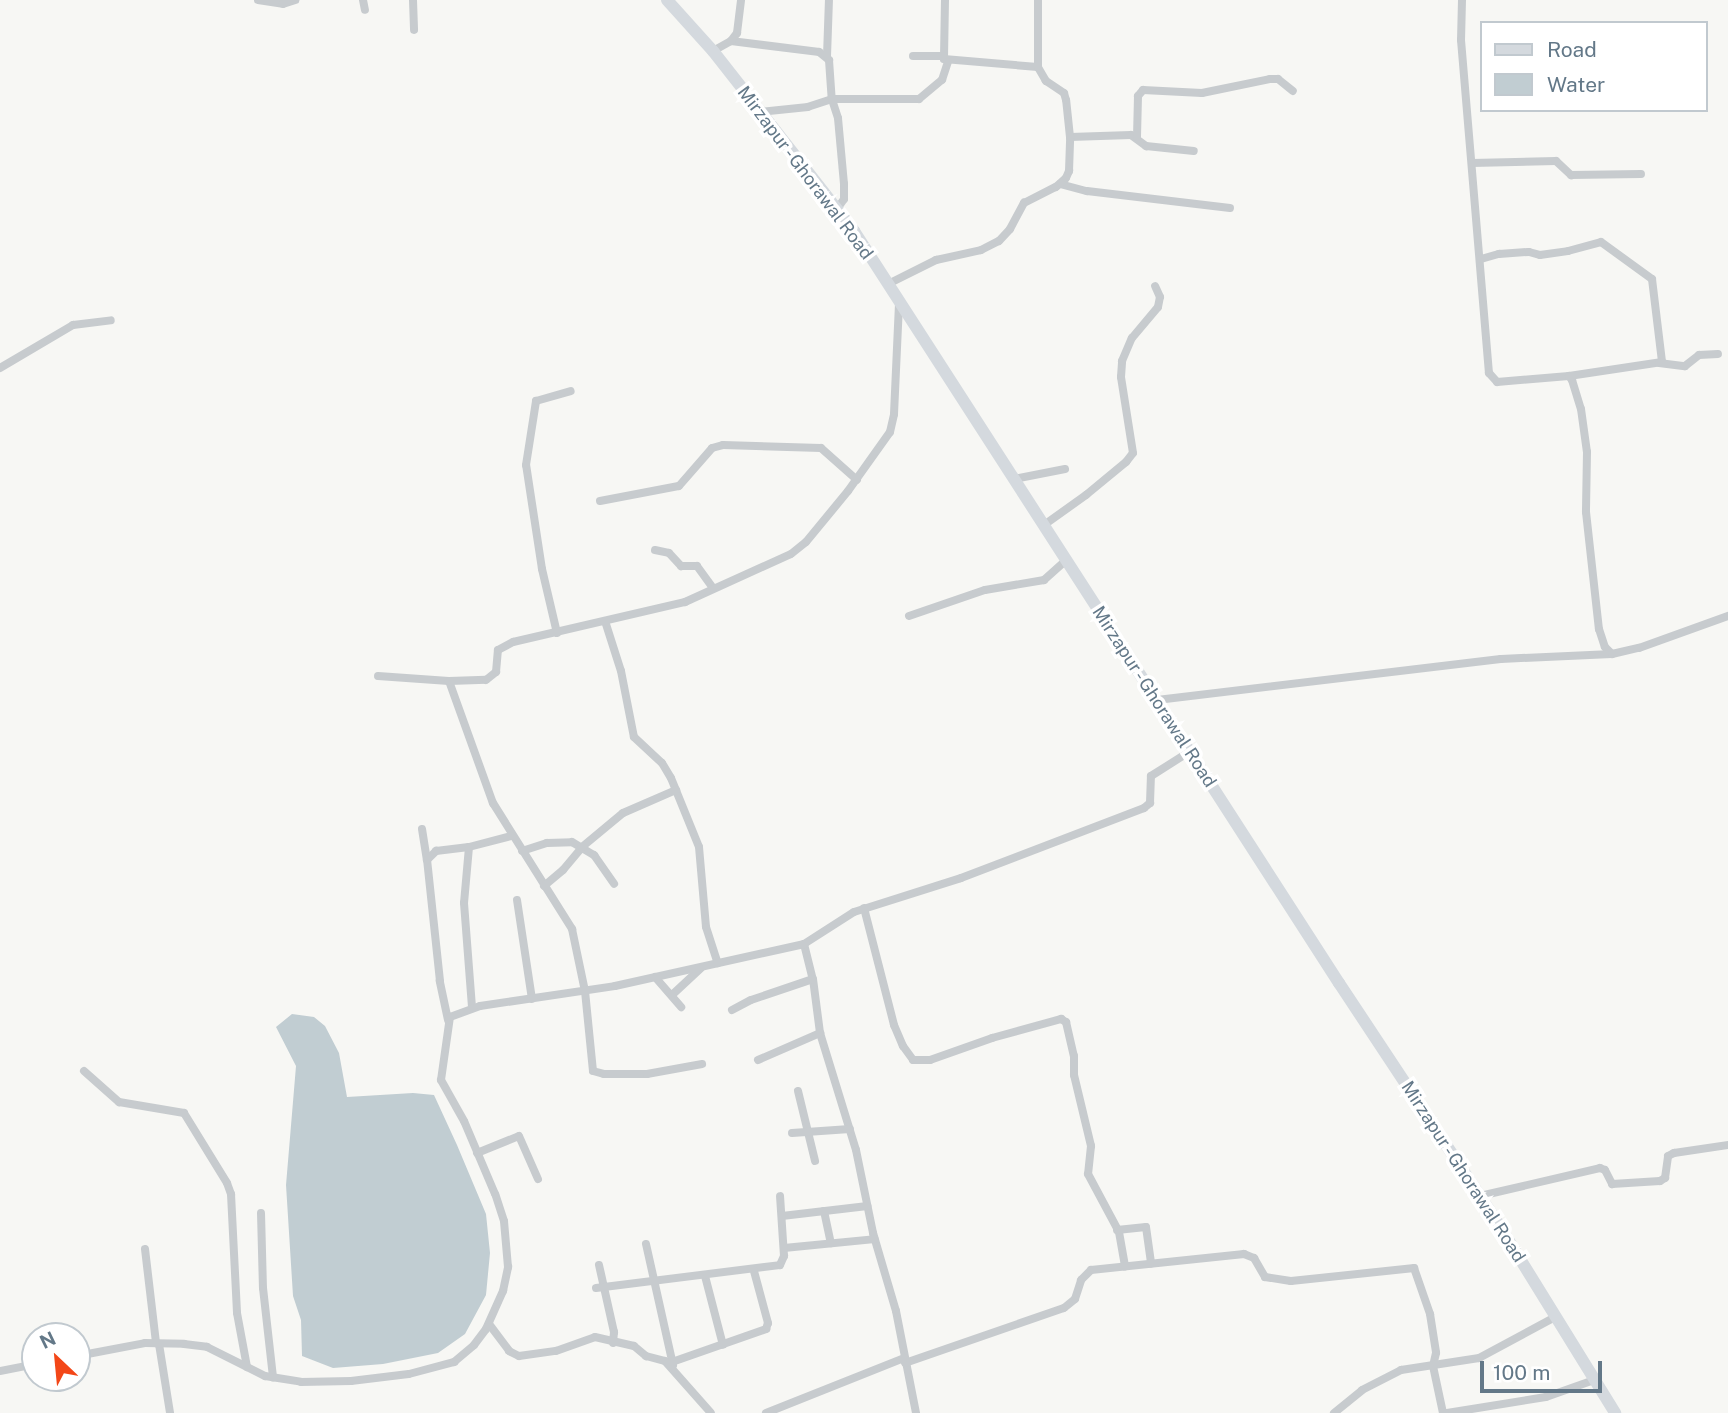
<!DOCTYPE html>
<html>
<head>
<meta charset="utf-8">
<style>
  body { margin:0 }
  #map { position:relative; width:1728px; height:1413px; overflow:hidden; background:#f7f7f4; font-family:"Public Sans",sans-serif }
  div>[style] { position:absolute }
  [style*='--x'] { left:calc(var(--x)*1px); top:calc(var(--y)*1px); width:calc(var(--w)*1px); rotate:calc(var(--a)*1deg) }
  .water>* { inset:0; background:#c1cdd2 }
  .street>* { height:8px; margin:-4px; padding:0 4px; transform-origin:4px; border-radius:4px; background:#c7cbce }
  .primary>* { height:12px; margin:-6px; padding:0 6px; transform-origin:6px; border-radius:6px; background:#d4d9de }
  span { translate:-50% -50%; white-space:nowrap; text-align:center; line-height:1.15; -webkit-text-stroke:7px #fff; paint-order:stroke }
  .street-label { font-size:18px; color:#637888 }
  .legend { position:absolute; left:1480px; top:21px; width:228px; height:91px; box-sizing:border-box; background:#fff; border:2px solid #c1c9cf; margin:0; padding:9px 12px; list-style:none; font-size:21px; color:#637888 }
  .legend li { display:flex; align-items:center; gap:14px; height:35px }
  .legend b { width:35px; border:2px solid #c1c9cf }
  .north { position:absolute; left:21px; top:1322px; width:70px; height:70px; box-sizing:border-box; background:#fff; border:2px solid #c1c9cf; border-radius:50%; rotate:334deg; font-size:19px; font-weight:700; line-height:28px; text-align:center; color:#637888 }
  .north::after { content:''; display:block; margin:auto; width:24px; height:32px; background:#f34718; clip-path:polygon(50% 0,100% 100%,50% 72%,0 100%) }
  .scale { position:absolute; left:1480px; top:1361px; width:122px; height:32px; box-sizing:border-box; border:4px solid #637888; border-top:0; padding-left:9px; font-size:21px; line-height:24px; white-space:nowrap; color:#637888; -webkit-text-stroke:5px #fff; paint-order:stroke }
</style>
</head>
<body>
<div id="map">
  <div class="water">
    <i style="clip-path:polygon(292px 1014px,314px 1017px,325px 1026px,339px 1053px,347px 1097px,413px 1093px,434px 1095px,457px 1145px,486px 1214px,490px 1253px,486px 1295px,465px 1334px,438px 1353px,383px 1364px,333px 1368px,302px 1356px,301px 1320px,293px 1296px,286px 1185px,296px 1066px,276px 1027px)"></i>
  </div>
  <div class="street">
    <i style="--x:258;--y:0;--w:25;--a:9"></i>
    <i style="--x:283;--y:4;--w:13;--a:-18"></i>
    <i style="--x:363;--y:0;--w:10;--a:79"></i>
    <i style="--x:413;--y:0;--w:30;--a:88"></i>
    <i style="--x:945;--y:0;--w:59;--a:91"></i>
    <i style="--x:944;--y:59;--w:94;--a:4.9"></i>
    <i style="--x:1462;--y:0;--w:40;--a:91.4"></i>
    <i style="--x:1461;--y:40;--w:334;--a:85.2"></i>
    <i style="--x:1489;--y:373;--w:12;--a:48"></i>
    <i style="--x:1497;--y:382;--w:72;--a:-4.8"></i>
    <i style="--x:1569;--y:376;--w:5;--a:53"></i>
    <i style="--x:1572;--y:380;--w:30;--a:73"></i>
    <i style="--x:1581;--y:409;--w:43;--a:82.1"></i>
    <i style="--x:1587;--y:452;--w:60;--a:91"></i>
    <i style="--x:1586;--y:512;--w:118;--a:83.7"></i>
    <i style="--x:1599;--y:629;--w:19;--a:72"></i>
    <i style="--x:1605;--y:647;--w:10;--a:45"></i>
    <i style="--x:731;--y:41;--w:89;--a:7.1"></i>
    <i style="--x:819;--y:52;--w:13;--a:39"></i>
    <i style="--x:829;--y:60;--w:39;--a:86"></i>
    <i style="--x:832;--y:99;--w:25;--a:162"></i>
    <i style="--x:808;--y:107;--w:49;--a:174.2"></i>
    <i style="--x:713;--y:51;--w:21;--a:-29"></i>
    <i style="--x:731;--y:41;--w:10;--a:-53"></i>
    <i style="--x:737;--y:33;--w:33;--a:-83"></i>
    <i style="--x:827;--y:56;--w:56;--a:-88"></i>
    <i style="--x:913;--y:56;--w:30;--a:0"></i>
    <i style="--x:1070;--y:137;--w:61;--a:-1.9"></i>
    <i style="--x:1131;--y:135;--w:19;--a:36"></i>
    <i style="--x:1146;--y:146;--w:48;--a:5.9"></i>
    <i style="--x:1137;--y:137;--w:41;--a:-88.6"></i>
    <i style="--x:1138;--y:96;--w:8;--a:-50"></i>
    <i style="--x:1143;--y:90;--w:59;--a:2.9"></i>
    <i style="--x:1202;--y:93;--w:69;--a:-11.6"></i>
    <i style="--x:1270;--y:79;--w:8;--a:0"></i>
    <i style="--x:1278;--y:79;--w:19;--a:39"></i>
    <i style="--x:1472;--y:163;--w:84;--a:-1.4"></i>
    <i style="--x:1556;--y:161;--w:21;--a:43"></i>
    <i style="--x:1571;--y:175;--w:70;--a:-0.8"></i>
    <i style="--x:1060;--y:184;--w:28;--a:15"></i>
    <i style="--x:1087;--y:191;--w:144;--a:6.8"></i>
    <i style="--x:837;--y:209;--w:12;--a:-55"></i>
    <i style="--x:844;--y:199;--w:15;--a:-90"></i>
    <i style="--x:844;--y:184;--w:66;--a:-95.2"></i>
    <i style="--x:838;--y:118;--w:20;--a:-108"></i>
    <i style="--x:832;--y:99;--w:87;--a:0"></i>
    <i style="--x:919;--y:99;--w:30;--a:-40"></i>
    <i style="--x:942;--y:80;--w:19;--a:-72"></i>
    <i style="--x:1481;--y:259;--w:19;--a:-16"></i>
    <i style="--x:1499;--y:254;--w:30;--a:-4"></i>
    <i style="--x:1529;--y:252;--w:11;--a:15"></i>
    <i style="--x:1540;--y:255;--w:28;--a:-8"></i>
    <i style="--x:1568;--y:251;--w:34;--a:-15"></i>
    <i style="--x:1601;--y:242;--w:63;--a:36"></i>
    <i style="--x:1652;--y:279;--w:84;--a:83.1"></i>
    <i style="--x:1662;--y:362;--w:94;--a:171.4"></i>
    <i style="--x:888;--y:284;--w:54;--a:-26.6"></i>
    <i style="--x:936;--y:260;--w:46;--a:-12.5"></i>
    <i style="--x:981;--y:250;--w:20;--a:-27"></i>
    <i style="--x:999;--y:241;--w:16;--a:-47"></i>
    <i style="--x:1010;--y:229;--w:30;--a:-62"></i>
    <i style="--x:1024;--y:203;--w:36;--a:-27"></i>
    <i style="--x:1056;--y:187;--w:13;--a:-42"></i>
    <i style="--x:1066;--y:178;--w:8;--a:-67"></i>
    <i style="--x:1069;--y:171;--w:34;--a:-88"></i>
    <i style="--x:1070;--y:137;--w:37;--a:-96"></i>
    <i style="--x:1066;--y:100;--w:7;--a:-106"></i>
    <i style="--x:1064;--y:93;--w:22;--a:-146"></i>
    <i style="--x:1046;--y:81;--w:16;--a:-120"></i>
    <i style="--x:1038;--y:67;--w:67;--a:-90"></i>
    <i style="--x:1659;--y:363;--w:26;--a:7"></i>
    <i style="--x:1685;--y:366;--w:18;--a:-38"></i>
    <i style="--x:1699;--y:355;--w:19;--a:-3"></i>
    <i style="--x:0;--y:368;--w:85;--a:-30.5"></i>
    <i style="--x:73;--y:325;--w:38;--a:-7"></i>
    <i style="--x:1014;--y:479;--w:52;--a:-11.1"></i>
    <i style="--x:600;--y:501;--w:80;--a:-10.8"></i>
    <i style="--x:679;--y:486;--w:50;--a:-49"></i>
    <i style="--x:712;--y:448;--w:11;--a:-15"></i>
    <i style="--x:723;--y:445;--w:98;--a:1.8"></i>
    <i style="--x:821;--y:448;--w:48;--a:41.6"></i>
    <i style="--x:1044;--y:525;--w:52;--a:-35.5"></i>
    <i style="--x:1086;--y:495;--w:52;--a:-39.5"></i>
    <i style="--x:1126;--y:462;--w:11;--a:-52"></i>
    <i style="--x:1133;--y:453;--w:77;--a:-99"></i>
    <i style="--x:1121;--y:377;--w:16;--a:-86"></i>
    <i style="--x:1122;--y:361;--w:25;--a:-67"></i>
    <i style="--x:1132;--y:338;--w:40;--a:-50"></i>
    <i style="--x:1158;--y:307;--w:10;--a:-79"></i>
    <i style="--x:1160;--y:297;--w:12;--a:-114"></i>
    <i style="--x:655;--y:550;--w:14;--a:12"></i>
    <i style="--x:669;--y:553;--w:18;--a:47"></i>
    <i style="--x:681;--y:566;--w:16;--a:0"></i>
    <i style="--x:697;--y:566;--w:27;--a:54"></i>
    <i style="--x:909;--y:616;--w:80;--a:-18.9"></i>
    <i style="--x:985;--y:590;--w:60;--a:-9.6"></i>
    <i style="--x:1044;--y:580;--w:30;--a:-42"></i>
    <i style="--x:605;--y:621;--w:52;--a:72.3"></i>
    <i style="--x:621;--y:671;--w:67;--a:78.9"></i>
    <i style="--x:634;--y:737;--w:38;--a:43"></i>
    <i style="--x:662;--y:763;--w:17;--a:59"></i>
    <i style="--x:671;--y:778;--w:74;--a:67.9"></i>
    <i style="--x:699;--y:847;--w:80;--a:85"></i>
    <i style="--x:706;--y:927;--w:38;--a:72"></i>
    <i style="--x:557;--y:633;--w:66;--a:-103.2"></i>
    <i style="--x:542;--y:569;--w:105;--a:-98.7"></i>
    <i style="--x:526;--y:465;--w:65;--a:-81.1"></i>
    <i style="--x:536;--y:401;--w:36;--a:-16"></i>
    <i style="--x:378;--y:676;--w:71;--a:4"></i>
    <i style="--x:449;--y:681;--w:37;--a:-2"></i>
    <i style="--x:486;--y:680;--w:13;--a:-39"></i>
    <i style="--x:496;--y:672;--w:22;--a:-85"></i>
    <i style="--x:498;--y:650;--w:17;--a:-28"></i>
    <i style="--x:513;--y:642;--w:177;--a:-13.1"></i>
    <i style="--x:685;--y:602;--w:116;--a:-24.4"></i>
    <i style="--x:791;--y:554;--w:19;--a:-39"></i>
    <i style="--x:806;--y:542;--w:66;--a:-50.5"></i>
    <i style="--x:848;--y:491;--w:72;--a:-54.6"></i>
    <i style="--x:890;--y:432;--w:18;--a:-77"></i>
    <i style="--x:894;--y:414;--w:110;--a:-87.4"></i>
    <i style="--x:449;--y:681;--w:130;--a:70.2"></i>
    <i style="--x:493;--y:803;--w:149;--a:57.9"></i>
    <i style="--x:572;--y:929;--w:63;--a:78.2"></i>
    <i style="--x:585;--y:991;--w:80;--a:84.3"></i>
    <i style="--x:593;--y:1071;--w:11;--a:15"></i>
    <i style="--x:604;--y:1074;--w:43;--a:0"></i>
    <i style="--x:647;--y:1074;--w:56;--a:-10.3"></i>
    <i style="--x:1157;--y:700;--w:346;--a:-6.8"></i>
    <i style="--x:1501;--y:659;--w:111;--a:-2.6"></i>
    <i style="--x:1612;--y:654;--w:28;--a:-13"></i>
    <i style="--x:1639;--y:648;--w:95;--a:-19.8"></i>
    <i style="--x:422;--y:829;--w:31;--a:81"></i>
    <i style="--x:469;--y:847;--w:56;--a:95.1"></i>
    <i style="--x:464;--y:903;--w:105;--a:85.6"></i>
    <i style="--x:522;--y:851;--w:26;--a:-18"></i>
    <i style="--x:547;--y:843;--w:25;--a:-2"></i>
    <i style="--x:572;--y:842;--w:26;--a:31"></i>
    <i style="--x:594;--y:855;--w:35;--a:55"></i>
    <i style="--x:544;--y:886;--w:25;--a:-40"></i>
    <i style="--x:563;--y:870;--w:30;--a:-50"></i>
    <i style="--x:582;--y:847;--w:53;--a:-39.7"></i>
    <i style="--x:623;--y:813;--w:58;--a:-23.5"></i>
    <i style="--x:517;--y:900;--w:100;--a:81.4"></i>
    <i style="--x:864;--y:908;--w:121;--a:75.6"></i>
    <i style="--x:894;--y:1025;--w:23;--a:67"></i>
    <i style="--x:903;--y:1046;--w:17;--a:54"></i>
    <i style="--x:913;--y:1060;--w:17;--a:0"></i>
    <i style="--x:930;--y:1060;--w:66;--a:-19.5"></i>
    <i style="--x:992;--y:1038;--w:72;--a:-15.4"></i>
    <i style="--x:1061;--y:1019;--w:6;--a:31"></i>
    <i style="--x:1066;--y:1022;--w:35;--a:77"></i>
    <i style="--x:1074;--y:1056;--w:19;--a:90"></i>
    <i style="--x:1074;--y:1075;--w:73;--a:76.5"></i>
    <i style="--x:1091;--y:1146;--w:28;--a:96"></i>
    <i style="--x:1088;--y:1174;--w:66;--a:61.9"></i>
    <i style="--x:1119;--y:1232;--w:35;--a:80"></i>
    <i style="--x:804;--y:944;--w:36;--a:76"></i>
    <i style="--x:813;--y:979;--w:54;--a:82.6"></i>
    <i style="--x:820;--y:1033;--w:122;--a:72.9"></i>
    <i style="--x:856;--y:1150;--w:85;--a:78.4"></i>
    <i style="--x:873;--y:1233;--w:81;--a:73.6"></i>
    <i style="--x:896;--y:1311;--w:104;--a:78.9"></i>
    <i style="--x:655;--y:977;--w:40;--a:49"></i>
    <i style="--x:672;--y:995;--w:40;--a:-43"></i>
    <i style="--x:732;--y:1010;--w:21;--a:-28"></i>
    <i style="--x:751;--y:1000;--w:65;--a:-18.7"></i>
    <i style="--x:448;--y:1020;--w:40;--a:-102"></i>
    <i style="--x:440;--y:981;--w:122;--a:-96.1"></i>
    <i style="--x:427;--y:860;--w:13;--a:-45"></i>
    <i style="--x:436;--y:851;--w:33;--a:-7"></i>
    <i style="--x:469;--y:847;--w:43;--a:-14.7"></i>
    <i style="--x:758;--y:1060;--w:68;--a:-23.5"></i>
    <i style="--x:84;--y:1071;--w:47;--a:41.5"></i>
    <i style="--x:119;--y:1102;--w:66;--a:9.6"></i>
    <i style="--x:184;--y:1113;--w:82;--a:58.4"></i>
    <i style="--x:227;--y:1183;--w:12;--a:70"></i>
    <i style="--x:231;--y:1194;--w:119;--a:87.1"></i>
    <i style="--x:237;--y:1313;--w:55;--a:79.5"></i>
    <i style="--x:798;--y:1091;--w:72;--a:76.3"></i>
    <i style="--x:792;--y:1133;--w:58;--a:-3.9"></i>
    <i style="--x:477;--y:1153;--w:45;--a:-22"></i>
    <i style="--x:519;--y:1136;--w:47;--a:66.2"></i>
    <i style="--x:1480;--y:1196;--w:123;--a:-13.1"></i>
    <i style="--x:1600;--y:1168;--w:5;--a:22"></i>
    <i style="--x:1605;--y:1170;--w:16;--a:63"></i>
    <i style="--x:1612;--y:1184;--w:48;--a:-3.6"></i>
    <i style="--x:1660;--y:1181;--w:6;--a:-31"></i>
    <i style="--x:1665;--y:1178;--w:22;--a:-82"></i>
    <i style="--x:1668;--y:1156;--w:7;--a:-27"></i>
    <i style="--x:1674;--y:1153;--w:55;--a:-8.4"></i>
    <i style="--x:824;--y:1211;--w:33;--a:78"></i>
    <i style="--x:261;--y:1213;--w:75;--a:88.5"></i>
    <i style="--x:263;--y:1288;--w:90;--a:83.6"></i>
    <i style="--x:782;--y:1216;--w:86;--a:-6.7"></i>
    <i style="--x:1117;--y:1230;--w:29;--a:-6"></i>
    <i style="--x:1146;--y:1227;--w:37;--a:82"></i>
    <i style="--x:646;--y:1244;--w:124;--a:77.4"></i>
    <i style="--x:784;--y:1248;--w:91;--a:-5.6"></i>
    <i style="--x:145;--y:1249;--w:95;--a:83.3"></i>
    <i style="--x:599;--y:1265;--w:69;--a:77.4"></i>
    <i style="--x:614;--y:1332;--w:11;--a:95"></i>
    <i style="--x:705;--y:1276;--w:71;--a:75.4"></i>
    <i style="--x:596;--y:1288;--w:185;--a:-7.1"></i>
    <i style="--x:780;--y:1265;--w:10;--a:-66"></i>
    <i style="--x:784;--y:1256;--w:60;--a:-93.8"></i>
    <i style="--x:489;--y:1324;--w:34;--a:53"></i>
    <i style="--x:509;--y:1351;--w:11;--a:27"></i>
    <i style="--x:519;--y:1356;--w:37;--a:-8"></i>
    <i style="--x:556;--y:1351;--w:41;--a:-19.7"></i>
    <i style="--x:595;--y:1337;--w:40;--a:13"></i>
    <i style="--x:634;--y:1346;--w:16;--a:40"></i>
    <i style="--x:646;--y:1356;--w:20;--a:15"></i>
    <i style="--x:665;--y:1361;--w:69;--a:48.5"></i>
    <i style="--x:159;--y:1344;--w:70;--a:80.9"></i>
    <i style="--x:77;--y:1356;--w:69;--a:-10.8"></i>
    <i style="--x:145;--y:1343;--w:39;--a:1"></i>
    <i style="--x:184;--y:1344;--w:23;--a:7"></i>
    <i style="--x:207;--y:1347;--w:65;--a:26.6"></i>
    <i style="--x:265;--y:1376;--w:36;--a:9"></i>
    <i style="--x:301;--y:1382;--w:50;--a:-1.1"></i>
    <i style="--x:351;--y:1381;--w:58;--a:-6.9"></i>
    <i style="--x:409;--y:1374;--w:47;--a:-14.9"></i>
    <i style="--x:454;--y:1362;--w:26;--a:-40"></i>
    <i style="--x:474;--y:1345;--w:20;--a:-53"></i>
    <i style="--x:486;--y:1329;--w:42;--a:-65.9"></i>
    <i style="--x:503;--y:1291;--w:25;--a:-78"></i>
    <i style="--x:508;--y:1267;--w:46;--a:-95"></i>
    <i style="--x:504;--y:1221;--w:28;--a:-108"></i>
    <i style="--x:495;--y:1194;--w:79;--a:-113"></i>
    <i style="--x:464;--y:1121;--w:47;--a:-119.3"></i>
    <i style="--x:441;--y:1080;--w:64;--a:-81.9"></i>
    <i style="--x:450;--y:1017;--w:32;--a:-20"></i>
    <i style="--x:480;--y:1006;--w:136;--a:-8.4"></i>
    <i style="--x:615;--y:986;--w:194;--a:-12.5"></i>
    <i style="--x:804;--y:944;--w:59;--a:-32.6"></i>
    <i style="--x:854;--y:912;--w:112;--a:-17.6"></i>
    <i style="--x:961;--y:878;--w:196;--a:-20.9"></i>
    <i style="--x:1144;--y:808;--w:8;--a:-40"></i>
    <i style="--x:1150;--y:803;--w:27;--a:-88"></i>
    <i style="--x:1151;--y:776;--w:45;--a:-32.3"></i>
    <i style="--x:672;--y:1362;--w:100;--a:-19.3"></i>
    <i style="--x:766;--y:1329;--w:6;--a:-72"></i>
    <i style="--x:768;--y:1323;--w:54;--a:-105.1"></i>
    <i style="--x:905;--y:1363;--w:168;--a:-19.1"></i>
    <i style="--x:1064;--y:1308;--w:14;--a:-39"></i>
    <i style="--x:1075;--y:1299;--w:20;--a:-72"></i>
    <i style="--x:1081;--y:1280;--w:14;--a:-45"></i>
    <i style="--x:1091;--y:1270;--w:154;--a:-6"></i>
    <i style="--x:1244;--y:1254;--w:11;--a:22"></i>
    <i style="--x:1254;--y:1258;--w:22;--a:60"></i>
    <i style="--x:1265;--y:1277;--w:26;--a:9"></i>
    <i style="--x:1291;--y:1281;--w:124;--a:-6"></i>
    <i style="--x:1414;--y:1268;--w:49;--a:70.8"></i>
    <i style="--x:1430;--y:1314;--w:39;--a:81"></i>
    <i style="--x:1436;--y:1353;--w:13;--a:103"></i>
    <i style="--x:1433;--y:1366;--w:48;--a:78"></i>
    <i style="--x:0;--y:1371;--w:36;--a:-11"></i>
    <i style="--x:766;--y:1413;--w:149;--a:-21.7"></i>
    <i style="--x:1334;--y:1413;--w:36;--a:-39"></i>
    <i style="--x:1362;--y:1390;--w:44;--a:-27.1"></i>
    <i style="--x:1401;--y:1370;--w:79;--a:-8.7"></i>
    <i style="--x:1479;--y:1358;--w:86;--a:-28.3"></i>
    <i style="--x:1447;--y:1413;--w:100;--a:-9.2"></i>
    <i style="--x:1546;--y:1397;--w:51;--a:-19.5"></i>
  </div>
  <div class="primary">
    <i style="--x:667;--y:0;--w:69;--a:48"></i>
    <i style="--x:713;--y:51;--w:229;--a:51.9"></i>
    <i style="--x:854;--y:231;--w:895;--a:57.18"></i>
    <i style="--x:1339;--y:983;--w:284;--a:56.5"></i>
    <i style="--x:1496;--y:1220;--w:227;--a:58.3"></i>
  </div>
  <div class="street-label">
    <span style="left:805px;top:173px;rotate:53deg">Mirzapur - Ghorawal Road</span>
    <span style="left:1154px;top:697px;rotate:57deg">Mirzapur - Ghorawal Road</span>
    <span style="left:1463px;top:1172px;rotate:57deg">Mirzapur - Ghorawal Road</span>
  </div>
  <ul class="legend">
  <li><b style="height:9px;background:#d4d9de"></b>Road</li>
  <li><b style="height:19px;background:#c1cdd2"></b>Water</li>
  </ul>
  <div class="north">N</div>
  <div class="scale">100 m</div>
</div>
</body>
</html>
